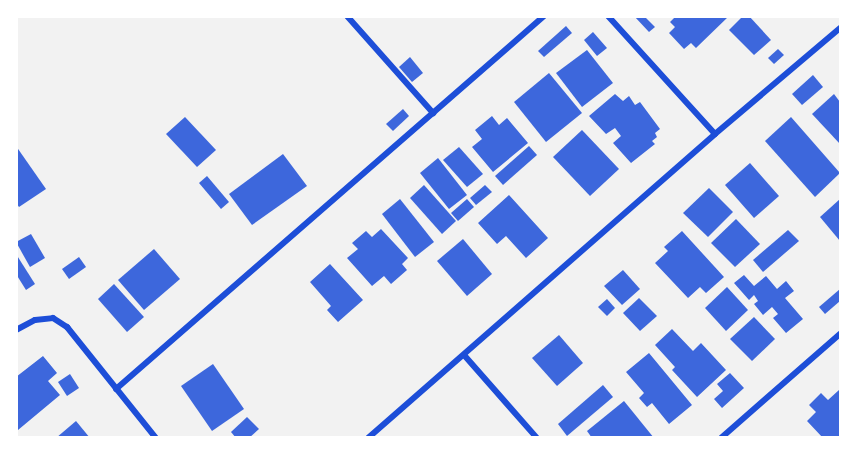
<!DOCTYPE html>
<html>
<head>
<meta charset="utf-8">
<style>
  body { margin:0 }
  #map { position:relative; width:857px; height:454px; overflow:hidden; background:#f2f2f2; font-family:"Open Sans",sans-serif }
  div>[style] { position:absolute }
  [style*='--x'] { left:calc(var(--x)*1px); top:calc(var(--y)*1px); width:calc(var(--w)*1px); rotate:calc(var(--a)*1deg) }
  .building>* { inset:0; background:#3d67dc }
  .minor>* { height:6px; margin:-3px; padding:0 3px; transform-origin:3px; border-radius:3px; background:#1d4ed8 }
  span { translate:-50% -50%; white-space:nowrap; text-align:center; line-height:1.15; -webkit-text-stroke:4.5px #fff; paint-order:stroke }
  .frame { position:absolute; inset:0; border:18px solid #fff; pointer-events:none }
</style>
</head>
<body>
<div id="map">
  <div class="building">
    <i style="clip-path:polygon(634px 16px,644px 16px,655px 27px,649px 32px)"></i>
    <i style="clip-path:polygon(676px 16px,729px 16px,696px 48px,691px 43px,684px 49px,669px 33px,675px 27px,670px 22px)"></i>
    <i style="clip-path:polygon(743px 16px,749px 16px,771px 40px,754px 55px,729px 30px)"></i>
    <i style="clip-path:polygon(566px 26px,572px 33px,544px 57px,538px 51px)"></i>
    <i style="clip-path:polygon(593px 32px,607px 48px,597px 56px,584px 40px)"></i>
    <i style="clip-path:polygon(778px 49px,784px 55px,774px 64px,768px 58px)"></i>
    <i style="clip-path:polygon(587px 50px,613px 83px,582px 107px,556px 73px)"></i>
    <i style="clip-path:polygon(410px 57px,423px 73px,412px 82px,399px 67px)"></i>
    <i style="clip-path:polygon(549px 73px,582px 113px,546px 142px,514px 102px)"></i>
    <i style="clip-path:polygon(813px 75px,823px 87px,802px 105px,792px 94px)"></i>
    <i style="clip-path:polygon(615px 94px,623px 101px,629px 96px,635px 105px,640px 102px,660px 129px,655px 133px,657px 137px,652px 141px,655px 144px,631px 163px,613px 143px,621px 136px,615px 128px,606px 134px,589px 116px)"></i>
    <i style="clip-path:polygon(834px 94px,840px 102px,840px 144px,812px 114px)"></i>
    <i style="clip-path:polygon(403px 109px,409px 116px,393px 131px,386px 124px)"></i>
    <i style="clip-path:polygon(492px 116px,499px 125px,507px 118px,528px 143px,493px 172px,472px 147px,482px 139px,475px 130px)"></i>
    <i style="clip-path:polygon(185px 117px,216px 150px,197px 167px,166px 134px)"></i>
    <i style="clip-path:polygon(791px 117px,840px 173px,815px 197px,765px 141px)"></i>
    <i style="clip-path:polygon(582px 130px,619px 169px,590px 196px,553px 157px)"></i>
    <i style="clip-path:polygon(16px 146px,46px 189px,19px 207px,16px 203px)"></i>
    <i style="clip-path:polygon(529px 146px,537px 155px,503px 185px,495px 176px)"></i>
    <i style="clip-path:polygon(459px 147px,483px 174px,467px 187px,443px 160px)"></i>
    <i style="clip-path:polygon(283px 154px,307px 186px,252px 225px,229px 194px)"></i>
    <i style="clip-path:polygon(438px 158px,467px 195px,449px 209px,420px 173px)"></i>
    <i style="clip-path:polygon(750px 163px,779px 196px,754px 218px,725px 185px)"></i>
    <i style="clip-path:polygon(207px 176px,229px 202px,221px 209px,199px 183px)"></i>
    <i style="clip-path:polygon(424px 185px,456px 221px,442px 234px,410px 198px)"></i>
    <i style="clip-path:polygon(485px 185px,492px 192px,476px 205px,470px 198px)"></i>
    <i style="clip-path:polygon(709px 188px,733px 212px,708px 237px,683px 213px)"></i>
    <i style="clip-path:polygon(509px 195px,548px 238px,526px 258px,506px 236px,497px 244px,478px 223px)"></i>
    <i style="clip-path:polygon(400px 199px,434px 242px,415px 257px,382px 214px)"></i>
    <i style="clip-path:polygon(467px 199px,474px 207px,458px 221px,451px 213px)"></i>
    <i style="clip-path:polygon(840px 199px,840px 241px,820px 217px)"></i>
    <i style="clip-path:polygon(736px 219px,760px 244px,735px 267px,711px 243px)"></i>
    <i style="clip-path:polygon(381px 229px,408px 258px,402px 264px,407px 270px,391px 284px,384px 276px,372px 286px,347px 258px,358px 249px,352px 243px,366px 231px,372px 237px)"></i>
    <i style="clip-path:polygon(788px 230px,799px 241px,763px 272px,753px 260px)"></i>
    <i style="clip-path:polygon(682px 231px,724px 277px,706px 293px,700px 287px,688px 298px,655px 263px,668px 251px,664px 247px)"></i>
    <i style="clip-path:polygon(31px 234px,45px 258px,30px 267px,16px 242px)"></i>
    <i style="clip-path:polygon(463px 239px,492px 274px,467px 296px,437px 261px)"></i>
    <i style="clip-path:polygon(154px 249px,180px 279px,144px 310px,118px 280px)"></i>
    <i style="clip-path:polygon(16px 254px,35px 284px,26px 290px,16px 274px)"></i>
    <i style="clip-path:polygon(79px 257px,86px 267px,69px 279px,62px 269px)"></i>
    <i style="clip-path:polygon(330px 264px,363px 300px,338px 322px,327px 310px,331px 306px,310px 282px)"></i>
    <i style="clip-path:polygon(623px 270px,640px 289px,622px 305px,604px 286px)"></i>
    <i style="clip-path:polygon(744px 275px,754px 286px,766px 276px,777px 289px,786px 281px,794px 291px,785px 298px,803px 319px,786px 333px,773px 318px,778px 314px,772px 307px,763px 315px,754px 304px,758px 301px,754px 295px,749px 300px,734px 283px)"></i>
    <i style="clip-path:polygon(114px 284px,144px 317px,127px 332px,98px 299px)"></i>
    <i style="clip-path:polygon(727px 287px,748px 310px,726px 331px,705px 308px)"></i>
    <i style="clip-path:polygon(840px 289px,840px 301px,825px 314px,819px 307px)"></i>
    <i style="clip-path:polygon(639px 298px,657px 316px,640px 331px,623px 313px)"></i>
    <i style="clip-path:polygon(607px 299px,615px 308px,607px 316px,598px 307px)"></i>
    <i style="clip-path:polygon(754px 317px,775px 339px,752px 361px,730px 339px)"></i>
    <i style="clip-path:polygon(672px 329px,693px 351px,701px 343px,726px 370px,697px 397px,672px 370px,675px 367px,655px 345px)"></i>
    <i style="clip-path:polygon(559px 335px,583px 363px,557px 386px,532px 358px)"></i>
    <i style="clip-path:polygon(649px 353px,692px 405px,669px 424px,652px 403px,647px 407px,639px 398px,644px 393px,626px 372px)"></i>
    <i style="clip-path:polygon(43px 356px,57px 373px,48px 381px,60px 395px,18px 430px,16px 377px)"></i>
    <i style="clip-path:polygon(213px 364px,244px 409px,212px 431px,181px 386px)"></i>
    <i style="clip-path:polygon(730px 373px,744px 388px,722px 408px,714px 399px,723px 391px,717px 384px)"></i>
    <i style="clip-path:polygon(70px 374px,79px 388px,67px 396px,58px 382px)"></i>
    <i style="clip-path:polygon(603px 385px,613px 397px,567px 436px,558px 424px)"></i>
    <i style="clip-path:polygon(839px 390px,840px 438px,823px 438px,807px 421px,816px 412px,809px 405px,821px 393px,828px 400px)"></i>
    <i style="clip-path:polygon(624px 401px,654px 438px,592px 438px,587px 431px)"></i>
    <i style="clip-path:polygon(247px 417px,259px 429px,249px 438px,236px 438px,231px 432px)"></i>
    <i style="clip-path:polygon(76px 421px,90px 438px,56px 438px)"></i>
  </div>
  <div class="minor">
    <i style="--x:347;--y:16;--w:130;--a:48.4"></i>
    <i style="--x:608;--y:16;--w:159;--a:47.8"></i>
    <i style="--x:16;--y:330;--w:21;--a:-28"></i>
    <i style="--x:35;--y:320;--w:18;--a:-6"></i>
    <i style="--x:53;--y:318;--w:17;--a:33"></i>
    <i style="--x:67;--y:327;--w:142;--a:51.3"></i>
    <i style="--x:464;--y:355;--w:111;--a:48.7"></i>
    <i style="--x:116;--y:389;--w:568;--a:-41.07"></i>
    <i style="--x:368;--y:438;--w:461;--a:-41.2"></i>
    <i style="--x:715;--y:134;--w:164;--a:-40.3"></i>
    <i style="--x:721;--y:438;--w:158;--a:-41.2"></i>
  </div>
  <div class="frame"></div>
</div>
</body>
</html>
